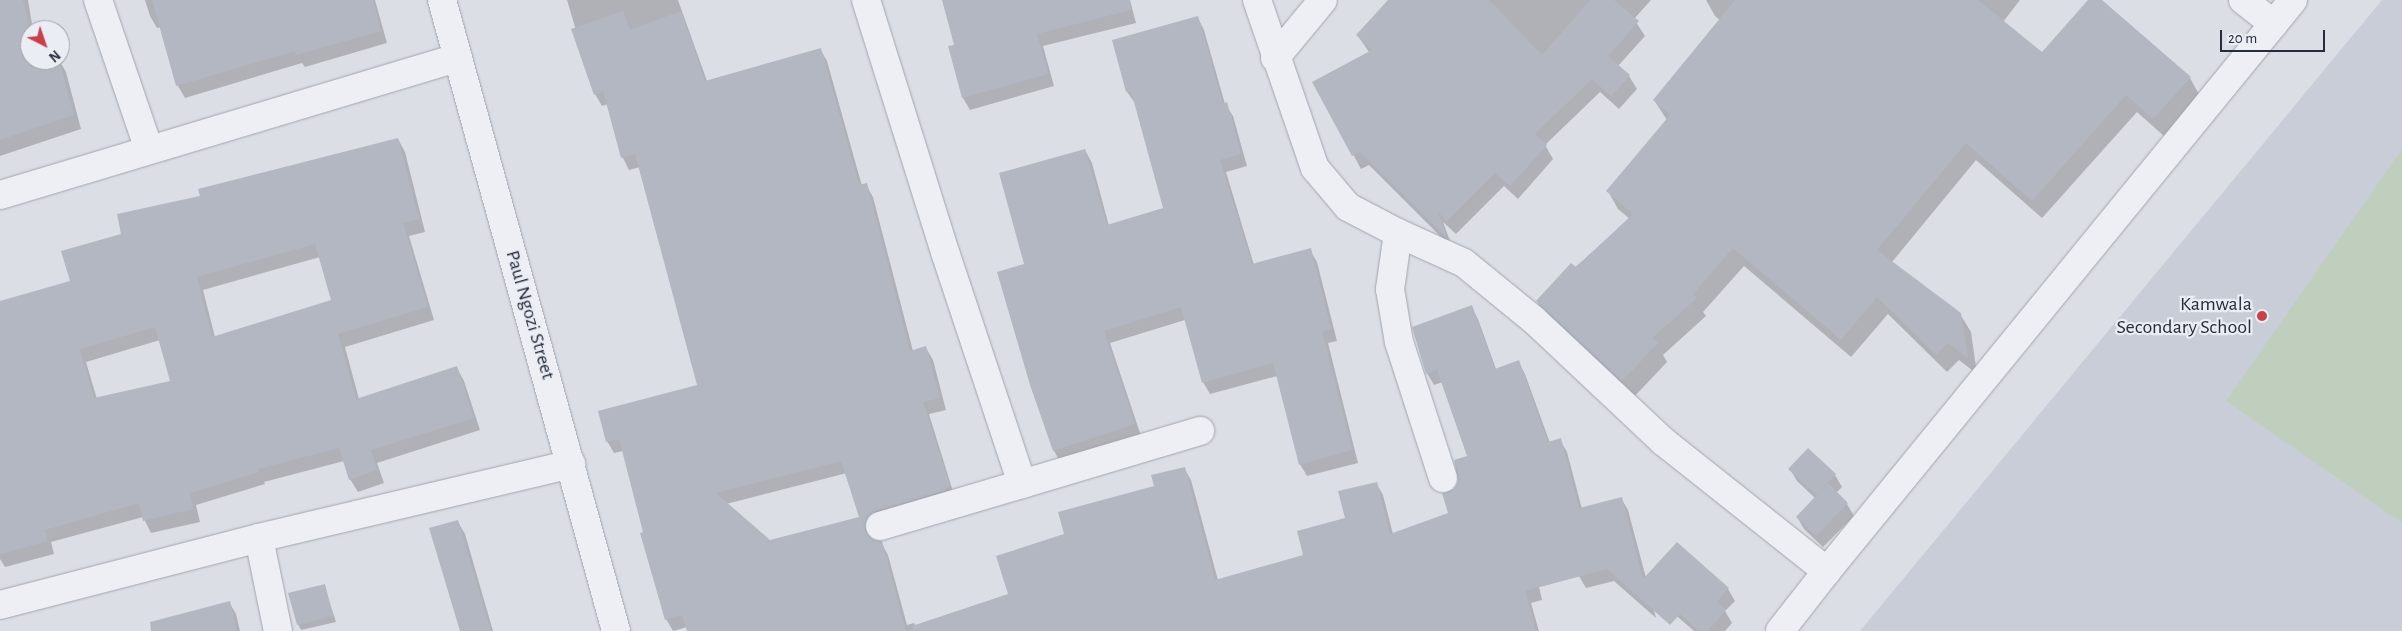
<!DOCTYPE html>
<html>
<head>
<meta charset="utf-8">
<style>
  body { margin:0 }
  #map { position:relative; width:2402px; height:631px; overflow:hidden; background:#dbdee5; font-family:"Alegreya Sans",sans-serif }
  div>[style] { position:absolute }
  [style*='--x'] { left:calc(var(--x)*1px); top:calc(var(--y)*1px); width:calc(var(--w)*1px); rotate:calc(var(--a)*1deg) }
  .built>* { inset:0; background:#c9cdd7 }
  .green>* { inset:0; background:#c0cfbd }
  .shadow>* { inset:0; background:#0003 }
  .building>* { inset:0; background:#b3b7c2 }
  .roads { filter:drop-shadow(0 0 1px #a1a5af) drop-shadow(0 0 1px #a1a5af) }
  .street>* { height:28px; margin:-14px; padding:0 14px; transform-origin:14px; border-radius:14px; background:#eeeff4 }
  .dots>* { width:14px; height:14px; translate:-50% -50%; box-sizing:border-box; border:2px solid #eaedf3; border-radius:50% }
  span { translate:-50% -50%; white-space:nowrap; text-align:center; line-height:1.15; -webkit-text-stroke:4.5px #eaedf3; paint-order:stroke }
  .poi-label { font-size:20px; color:#262c3b }
  .right { translate:-100% -50%; text-align:right }
  .street-label { font-size:20px; color:#262c3b }
  .north { position:absolute; left:20px; top:20px; width:50px; height:50px; box-sizing:border-box; background:#eaedf3; border:1px solid #9ca0a9; border-radius:50%; rotate:139deg; font-size:14px; font-weight:700; line-height:20px; text-align:center; color:#262c3b }
  .north::after { content:''; display:block; margin:auto; width:18px; height:22px; background:#ca4049; clip-path:polygon(50% 0,100% 100%,50% 72%,0 100%) }
  .scale { position:absolute; left:2220px; top:30px; width:105px; height:22px; box-sizing:border-box; border:2px solid #262c3b; border-top:0; padding-left:6px; font-size:15px; line-height:18px; white-space:nowrap; color:#262c3b; -webkit-text-stroke:4px #eaedf3; paint-order:stroke }
</style>
</head>
<body>
<div id="map">
  <div class="built">
    <i style="clip-path:polygon(2382px 0,2402px 0,2402px 631px,1860px 631px)"></i>
  </div>
  <div class="green">
    <i style="clip-path:polygon(2402px 149px,2402px 523px,2226px 401px)"></i>
  </div>
  <div class="shadow">
    <i style="clip-path:polygon(0 0,28px 0,33px 30px,30px 30px,30px 60px,59px 60px,66px 72px,81px 129px,0 156px)"></i>
    <i style="clip-path:polygon(145px 0,375px 0,387px 43px,305px 67px,302px 63px,185px 98px,178px 86px,161px 27px,157px 28px,150px 16px)"></i>
    <i style="clip-path:polygon(evenodd,567px 0,678px 0,707px 81px,820px 49px,827px 61px,862px 186px,866px 185px,873px 197px,913px 351px,926px 348px,933px 360px,946px 410px,929px 414px,955px 498px,871px 536px,871px 539px,881px 542px,888px 555px,907px 625px,914px 623px,916px 626px,1009px 595px,1065px 535px,1155px 487px,1184px 468px,1191px 480px,1218px 580px,1305px 555px,1347px 519px,1376px 483px,1383px 495px,1393px 534px,1450px 514px,1455px 490px,1468px 457px,1443px 382px,1434px 385px,1427px 373px,1471px 307px,1478px 319px,1496px 369px,1518px 362px,1525px 374px,1550px 443px,1560px 440px,1567px 452px,1582px 509px,1621px 498px,1628px 510px,1646px 578px,1728px 589px,1735px 601px,1725px 611px,1732px 623px,1725px 631px,1694px 631px,1650px 593px,1656px 618px,1614px 581px,1586px 588px,1579px 576px,1539px 587px,1542px 600px,1531px 603px,1539px 631px,688px 631px,687px 627px,673px 631px,666px 619px,623px 451px,614px 453px,607px 441px,698px 386px,640px 167px,629px 170px,623px 158px,608px 104px,602px 106px,595px 94px,567px 0,847px 473px,860px 518px,770px 542px,726px 504px,847px 473px)"></i>
    <i style="clip-path:polygon(943px 0,1130px 0,1136px 23px,1043px 46px,1054px 86px,970px 110px,963px 98px,949px 47px,955px 45px)"></i>
    <i style="clip-path:polygon(1400px 0,1651px 0,1634px 19px,1645px 36px,1618px 66px,1629px 76px,1637px 89px,1619px 109px,1600px 92px,1545px 145px,1553px 159px,1518px 199px,1504px 186px,1456px 234px,1443px 222px,1453px 249px,1369px 165px,1361px 169px,1314px 82px,1369px 52px,1358px 36px)"></i>
    <i style="clip-path:polygon(1706px 0,2020px 0,2003px 22px,2042px 54px,2090px 0,2100px 0,2190px 78px,2200px 96px,2164px 136px,2137px 112px,2042px 218px,1976px 160px,1892px 262px,1960px 314px,1971px 332px,1977px 374px,1959px 360px,1947px 372px,1888px 314px,1851px 357px,1744px 266px,1703px 312px,1706px 316px,1663px 355px,1667px 362px,1633px 398px,1547px 319px,1537px 301px,1630px 219px,1618px 209px,1608px 191px,1667px 120px,1654px 100px,1720px 20px,1715px 16px)"></i>
    <i style="clip-path:polygon(1198px 18px,1204px 30px,1225px 104px,1233px 116px,1247px 166px,1226px 172px,1254px 265px,1310px 250px,1317px 262px,1337px 341px,1328px 343px,1358px 463px,1307px 476px,1300px 464px,1277px 376px,1210px 394px,1203px 382px,1185px 320px,1110px 343px,1141px 436px,1061px 463px,1054px 451px,1031px 385px,1025px 265px,1085px 150px,1092px 163px,1109px 226px,1165px 208px,1135px 103px,1127px 92px)"></i>
    <i style="clip-path:polygon(evenodd,398px 139px,405px 152px,425px 232px,409px 236px,434px 320px,345px 347px,359px 399px,457px 368px,464px 381px,480px 430px,377px 463px,384px 483px,358px 492px,350px 479px,344px 461px,264px 482px,265px 484px,196px 505px,200px 522px,151px 533px,143px 517px,51px 542px,54px 554px,5px 567px,0 559px,0 302px,71px 282px,122px 235px,202px 196px,398px 139px,320px 257px,333px 301px,215px 337px,203px 290px,320px 257px,398px 139px,160px 340px,172px 382px,97px 399px,86px 362px,160px 340px)"></i>
    <i style="clip-path:polygon(1790px 469px,1835px 475px,1842px 487px,1836px 493px,1847px 504px,1854px 516px,1823px 547px,1804px 529px,1797px 517px,1815px 498px,1797px 481px)"></i>
    <i style="clip-path:polygon(458px 522px,465px 534px,493px 631px,461px 631px)"></i>
    <i style="clip-path:polygon(324px 585px,336px 622px,301px 630px,298px 624px)"></i>
    <i style="clip-path:polygon(229px 602px,236px 614px,240px 631px,164px 631px)"></i>
  </div>
  <div class="building">
    <i style="clip-path:polygon(0 0,23px 0,30px 30px,30px 60px,59px 60px,74px 115px,0 140px)"></i>
    <i style="clip-path:polygon(152px 0,373px 0,381px 31px,296px 55px,295px 51px,176px 86px)"></i>
    <i style="clip-path:polygon(942px 0,1130px 0,1131px 10px,1037px 34px,1048px 74px,962px 98px,948px 46px,954px 45px)"></i>
    <i style="clip-path:polygon(1388px 0,1489px 0,1542px 55px,1590px 0,1614px 0,1639px 21px,1608px 56px,1630px 75px,1611px 96px,1592px 79px,1535px 134px,1547px 145px,1510px 186px,1495px 173px,1447px 221px,1438px 212px,1447px 238px,1360px 152px,1352px 156px,1312px 82px,1372px 50px,1356px 35px)"></i>
    <i style="clip-path:polygon(1735px 0,1978px 0,2042px 52px,2088px 0,2102px 0,2191px 77px,2153px 119px,2126px 95px,2032px 201px,1966px 143px,1877px 250px,1961px 313px,1968px 358px,1948px 343px,1936px 355px,1877px 297px,1841px 340px,1733px 248px,1693px 294px,1697px 298px,1652px 338px,1658px 343px,1622px 381px,1536px 301px,1571px 263px,1576px 267px,1633px 214px,1606px 191px,1670px 115px,1653px 100px)"></i>
    <i style="clip-path:polygon(evenodd,623px 11px,630px 30px,681px 11px,705px 81px,821px 48px,859px 185px,867px 183px,910px 351px,926px 346px,940px 398px,923px 402px,950px 486px,945px 488px,946px 490px,876px 511px,868px 516px,865px 523px,865px 530px,869px 537px,882px 541px,906px 631px,687px 631px,682px 615px,665px 620px,640px 533px,643px 532px,619px 439px,606px 442px,598px 411px,697px 385px,635px 154px,621px 158px,603px 91px,594px 95px,571px 29px,623px 11px,841px 461px,859px 517px,770px 540px,716px 493px,841px 461px)"></i>
    <i style="clip-path:polygon(1198px 16px,1223px 104px,1227px 102px,1241px 154px,1220px 160px,1252px 264px,1311px 248px,1331px 329px,1322px 331px,1352px 450px,1299px 465px,1273px 363px,1202px 383px,1181px 307px,1104px 331px,1135px 424px,1053px 451px,1030px 385px,997px 272px,1024px 264px,999px 173px,1085px 149px,1107px 225px,1163px 208px,1131px 91px,1126px 92px,1112px 40px)"></i>
    <i style="clip-path:polygon(evenodd,398px 138px,419px 219px,403px 223px,428px 307px,338px 334px,356px 399px,457px 366px,474px 418px,371px 450px,377px 470px,349px 480px,339px 448px,258px 469px,259px 472px,190px 493px,193px 509px,143px 521px,139px 503px,45px 530px,48px 541px,0 554px,0 301px,70px 281px,61px 251px,121px 234px,117px 214px,200px 196px,198px 189px,398px 138px,315px 244px,331px 300px,212px 337px,197px 277px,315px 244px,398px 138px,155px 327px,170px 381px,94px 398px,80px 349px,155px 327px)"></i>
    <i style="clip-path:polygon(1472px 305px,1495px 369px,1519px 360px,1548px 442px,1561px 438px,1579px 508px,1622px 497px,1643px 579px,1677px 542px,1729px 588px,1717px 602px,1726px 610px,1708px 631px,1699px 631px,1680px 614px,1670px 625px,1607px 569px,1525px 591px,1536px 631px,913px 631px,912px 626px,1008px 594px,996px 556px,1064px 534px,1058px 512px,1154px 486px,1151px 475px,1185px 467px,1215px 580px,1303px 555px,1297px 531px,1345px 518px,1338px 491px,1377px 482px,1390px 534px,1448px 513px,1442px 493px,1454px 489px,1458px 482px,1454px 460px,1467px 456px,1437px 370px,1426px 374px,1412px 327px)"></i>
    <i style="clip-path:polygon(1808px 448px,1836px 474px,1816px 495px,1788px 469px)"></i>
    <i style="clip-path:polygon(1828px 483px,1848px 503px,1816px 536px,1796px 517px)"></i>
    <i style="clip-path:polygon(458px 520px,491px 631px,460px 631px,429px 528px)"></i>
    <i style="clip-path:polygon(325px 584px,333px 616px,297px 625px,288px 593px)"></i>
    <i style="clip-path:polygon(230px 601px,237px 631px,151px 631px,150px 622px)"></i>
  </div>
  <div class="roads">
    <div class="street">
      <i style="--x:98;--y:0;--w:158;--a:71.2"></i>
      <i style="--x:442;--y:0;--w:655;--a:74.58"></i>
      <i style="--x:866;--y:0;--w:267;--a:72.6"></i>
      <i style="--x:946;--y:255;--w:241;--a:71.6"></i>
      <i style="--x:1022;--y:484;--w:186;--a:-16.6"></i>
      <i style="--x:1257;--y:0;--w:178;--a:71"></i>
      <i style="--x:1315;--y:168;--w:51;--a:49.8"></i>
      <i style="--x:1348;--y:207;--w:56;--a:27.5"></i>
      <i style="--x:1398;--y:233;--w:72;--a:24.4"></i>
      <i style="--x:1464;--y:263;--w:90;--a:39.2"></i>
      <i style="--x:1534;--y:320;--w:178;--a:43.2"></i>
      <i style="--x:1664;--y:442;--w:208;--a:38.4"></i>
      <i style="--x:2243;--y:0;--w:39;--a:38"></i>
      <i style="--x:1275;--y:58;--w:75;--a:-50.4"></i>
      <i style="--x:0;--y:195;--w:478;--a:-16.7"></i>
      <i style="--x:1398;--y:233;--w:57;--a:98.1"></i>
      <i style="--x:1390;--y:289;--w:54;--a:80.4"></i>
      <i style="--x:1399;--y:342;--w:143;--a:72.1"></i>
      <i style="--x:880;--y:526;--w:148;--a:-16.5"></i>
      <i style="--x:259;--y:538;--w:95;--a:78.5"></i>
      <i style="--x:0;--y:605;--w:268;--a:-14.5"></i>
      <i style="--x:259;--y:538;--w:321;--a:-13.3"></i>
      <i style="--x:1780;--y:631;--w:76;--a:-51.9"></i>
      <i style="--x:1827;--y:571;--w:737;--a:-50.78"></i>
    </div>
  </div>
  <div class="dots">
    <i style="left:2262px;top:316px;background:#ca4049"></i>
  </div>
  <div class="poi-label">
    <span class="right" style="left:2252px;top:316px">Kamwala<br>Secondary School</span>
  </div>
  <div class="street-label">
    <span style="left:530px;top:315px;rotate:74deg">Paul Ngozi Street</span>
  </div>
  <div class="north">N</div>
  <div class="scale">20 m</div>
</div>
</body>
</html>
